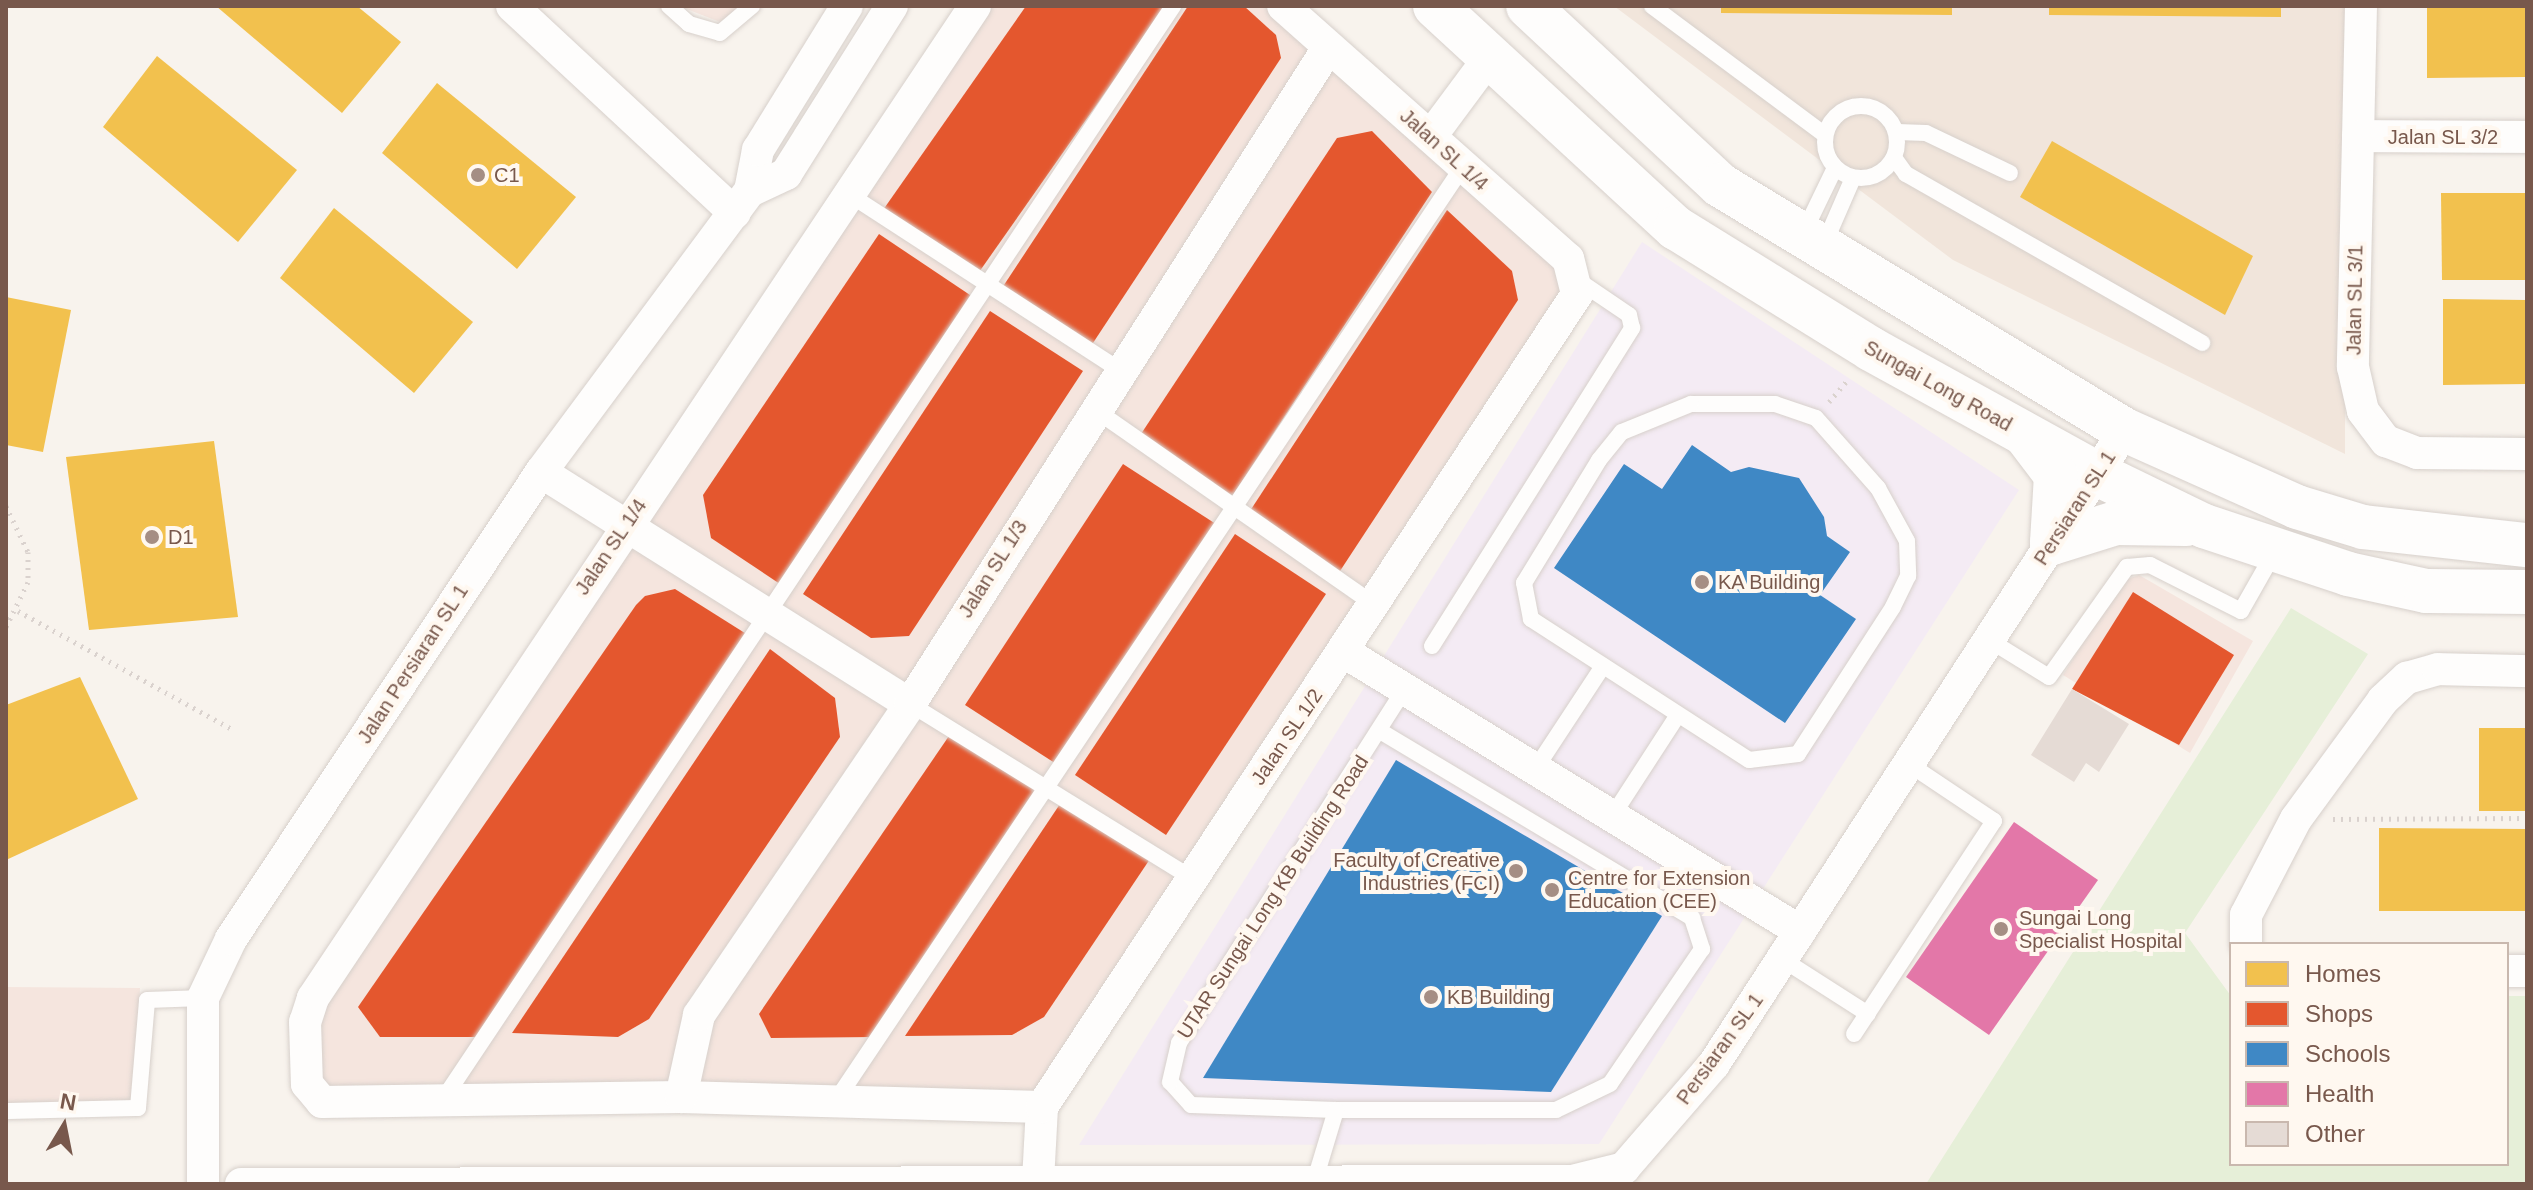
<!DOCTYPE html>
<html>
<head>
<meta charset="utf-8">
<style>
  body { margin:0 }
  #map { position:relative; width:2533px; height:1190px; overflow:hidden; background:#f8f3ed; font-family:Arial,sans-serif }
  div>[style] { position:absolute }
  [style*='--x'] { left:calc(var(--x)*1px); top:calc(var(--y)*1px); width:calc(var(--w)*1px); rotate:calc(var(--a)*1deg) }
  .residential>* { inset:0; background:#f1e5db }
  .commercial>* { inset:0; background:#f5e5de }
  .education>* { inset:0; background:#f4ebf4 }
  .green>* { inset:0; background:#e6efd8 }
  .homes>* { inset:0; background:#f2c14e }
  .shops>* { inset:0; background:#e4572e }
  .schools>* { inset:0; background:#3f88c5 }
  .health>* { inset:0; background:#e377a8 }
  .building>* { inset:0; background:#e5dbd5 }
  .path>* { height:5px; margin-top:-2.5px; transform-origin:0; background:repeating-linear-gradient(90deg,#dad2ce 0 2px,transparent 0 8px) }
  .roads { filter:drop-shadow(0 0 2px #d7d0cb) drop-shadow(0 0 2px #d7d0cb) }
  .lane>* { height:16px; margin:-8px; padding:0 8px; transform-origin:8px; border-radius:8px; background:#fefdfc }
  .lane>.ring { margin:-8px; padding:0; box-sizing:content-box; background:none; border:16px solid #fefdfc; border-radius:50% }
  .street>* { height:32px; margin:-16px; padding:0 16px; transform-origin:16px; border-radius:16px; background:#fefdfc }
  .secondary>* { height:44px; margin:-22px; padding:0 22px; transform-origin:22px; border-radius:22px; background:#fefdfc }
  .dots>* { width:22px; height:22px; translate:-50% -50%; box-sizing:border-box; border:4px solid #fff8f0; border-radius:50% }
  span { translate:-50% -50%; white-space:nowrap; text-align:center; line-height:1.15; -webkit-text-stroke:8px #fff8f0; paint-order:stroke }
  .street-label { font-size:20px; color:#78584c }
  .poi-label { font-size:20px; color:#78584c }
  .left { translate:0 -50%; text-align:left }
  .right { translate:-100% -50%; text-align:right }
  .frame { position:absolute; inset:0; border:8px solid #78584c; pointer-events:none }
  .legend { position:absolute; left:2229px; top:942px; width:280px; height:224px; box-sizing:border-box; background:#fff8f0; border:2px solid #c9b8ae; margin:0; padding:10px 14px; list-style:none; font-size:24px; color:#78584c }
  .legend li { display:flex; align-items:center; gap:16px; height:40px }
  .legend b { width:40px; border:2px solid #c9b8ae }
  .north { position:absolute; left:24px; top:1086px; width:80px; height:80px; -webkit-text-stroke:6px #fff8f0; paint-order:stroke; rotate:10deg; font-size:22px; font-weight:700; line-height:32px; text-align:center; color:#78584c }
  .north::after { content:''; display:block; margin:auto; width:28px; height:36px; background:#78584c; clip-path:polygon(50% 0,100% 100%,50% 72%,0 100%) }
</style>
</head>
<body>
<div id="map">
  <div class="residential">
    <i style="clip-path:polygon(1614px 6px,2345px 6px,2345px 454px,1953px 260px)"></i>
  </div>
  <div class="commercial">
    <i style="clip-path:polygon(679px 6px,742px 6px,720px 22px)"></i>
    <i style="clip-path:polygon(992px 6px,1274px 6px,1560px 270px,1562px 295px,1037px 1094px,328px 1088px,320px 1077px,321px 1014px)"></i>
    <i style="clip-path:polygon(2139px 575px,2253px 641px,2190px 753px,2063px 675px,2122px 581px)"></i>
    <i style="clip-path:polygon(6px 987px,140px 988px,135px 1092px,125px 1107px,6px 1103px)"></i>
  </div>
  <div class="education">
    <i style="clip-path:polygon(1642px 242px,2019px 490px,1599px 1144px,1079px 1145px)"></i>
  </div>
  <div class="green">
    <i style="clip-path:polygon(2291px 608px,2368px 654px,2185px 933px,2231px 996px,2231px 1164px,2507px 1164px,2507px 996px,2527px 996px,2527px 1184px,1926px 1184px)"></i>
  </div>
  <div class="homes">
    <i style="clip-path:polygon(216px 6px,357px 6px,401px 42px,342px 113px)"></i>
    <i style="clip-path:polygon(1721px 6px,1952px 6px,1952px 15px,1721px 13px)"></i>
    <i style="clip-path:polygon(2049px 6px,2281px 6px,2281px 17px,2049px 15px)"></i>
    <i style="clip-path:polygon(2427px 6px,2527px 6px,2527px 77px,2427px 78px)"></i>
    <i style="clip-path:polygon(157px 56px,297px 170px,238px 242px,103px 127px)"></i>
    <i style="clip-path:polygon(437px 83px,576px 197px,517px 269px,382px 153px)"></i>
    <i style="clip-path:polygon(2052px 141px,2253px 256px,2225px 315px,2020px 197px)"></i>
    <i style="clip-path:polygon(2441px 193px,2527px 193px,2527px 280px,2442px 280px)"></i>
    <i style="clip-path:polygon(334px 208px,473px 322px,414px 393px,280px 278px)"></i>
    <i style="clip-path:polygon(6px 297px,71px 310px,43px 452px,6px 445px)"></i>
    <i style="clip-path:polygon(2443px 299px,2527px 300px,2527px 384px,2443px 385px)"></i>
    <i style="clip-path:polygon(214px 441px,238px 617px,89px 630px,66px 457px)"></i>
    <i style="clip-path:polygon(80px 677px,138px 799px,6px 860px,6px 705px)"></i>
    <i style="clip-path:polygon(2479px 728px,2527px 728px,2527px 811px,2479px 811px)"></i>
    <i style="clip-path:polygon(2379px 828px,2527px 829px,2527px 911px,2379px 911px)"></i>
  </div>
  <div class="shops">
    <i style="clip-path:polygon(1026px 6px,1166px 6px,977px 275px,883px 210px)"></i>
    <i style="clip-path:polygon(1188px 6px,1244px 6px,1276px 35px,1281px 58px,1091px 346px,1002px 288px)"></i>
    <i style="clip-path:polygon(1372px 131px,1432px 192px,1229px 501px,1137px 440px,1337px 138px)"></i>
    <i style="clip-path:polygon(1447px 210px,1512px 271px,1518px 300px,1338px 574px,1248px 514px)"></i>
    <i style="clip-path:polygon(879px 234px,973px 297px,780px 584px,711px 538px,703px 495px)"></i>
    <i style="clip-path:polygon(990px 311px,1083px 371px,909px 636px,871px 638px,803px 594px)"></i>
    <i style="clip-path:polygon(1123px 464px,1219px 526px,1061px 767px,965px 705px)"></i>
    <i style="clip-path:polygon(1235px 534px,1326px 594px,1166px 835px,1075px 775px)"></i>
    <i style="clip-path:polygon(675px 589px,748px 635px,480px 1037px,380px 1037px,358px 1007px,636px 605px,645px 596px)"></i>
    <i style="clip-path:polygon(2133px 592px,2234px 655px,2179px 745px,2072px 689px)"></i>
    <i style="clip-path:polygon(770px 649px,835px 698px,840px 737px,649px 1019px,618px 1037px,512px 1033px)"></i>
    <i style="clip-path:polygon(951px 733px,1042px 785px,875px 1037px,771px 1038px,759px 1014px)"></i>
    <i style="clip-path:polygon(1064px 798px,1152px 856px,1044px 1017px,1012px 1035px,905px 1036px)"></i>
  </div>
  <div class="schools">
    <i style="clip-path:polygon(1692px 445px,1731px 472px,1749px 467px,1799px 478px,1824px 517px,1827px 536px,1850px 552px,1820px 595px,1856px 619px,1785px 723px,1554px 568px,1624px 464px,1662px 489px)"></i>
    <i style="clip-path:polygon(1396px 760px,1662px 916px,1551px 1092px,1203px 1078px)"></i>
  </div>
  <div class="health">
    <i style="clip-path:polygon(2014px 822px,2098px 880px,1989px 1035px,1906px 977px)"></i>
  </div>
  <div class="building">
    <i style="clip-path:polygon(2072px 689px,2129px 724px,2099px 772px,2086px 763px,2074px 782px,2031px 755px)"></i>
  </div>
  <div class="path">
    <i style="--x:1829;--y:402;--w:30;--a:-50"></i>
    <i style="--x:6;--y:506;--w:51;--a:64.4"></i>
    <i style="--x:28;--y:552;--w:30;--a:90"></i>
    <i style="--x:28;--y:582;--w:50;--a:116.1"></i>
    <i style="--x:18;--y:611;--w:244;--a:28.9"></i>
    <i style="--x:2333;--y:819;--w:194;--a:-0.3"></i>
  </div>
  <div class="roads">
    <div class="lane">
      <i style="--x:669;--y:6;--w:27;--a:42"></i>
      <i style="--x:689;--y:24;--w:32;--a:16"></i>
      <i style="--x:720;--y:33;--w:42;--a:-40.2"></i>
      <i style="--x:1652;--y:6;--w:214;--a:36.7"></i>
      <i class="ring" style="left:1825px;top:106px;width:56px;height:56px"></i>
      <i style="--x:1897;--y:132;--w:29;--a:2"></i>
      <i style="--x:1926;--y:133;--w:93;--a:25.5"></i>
      <i style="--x:1895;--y:159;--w:19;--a:54"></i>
      <i style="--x:1906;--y:174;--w:341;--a:29.7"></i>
      <i style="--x:847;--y:193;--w:323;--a:33"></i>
      <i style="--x:1804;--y:232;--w:71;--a:-64.2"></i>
      <i style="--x:1823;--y:247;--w:75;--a:-66.5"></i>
      <i style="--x:1691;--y:404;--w:84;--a:0"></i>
      <i style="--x:1775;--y:404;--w:43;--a:18.9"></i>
      <i style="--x:1816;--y:418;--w:94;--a:48.5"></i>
      <i style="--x:1878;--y:488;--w:60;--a:61.3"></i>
      <i style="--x:1907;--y:541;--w:35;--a:88"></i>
      <i style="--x:1908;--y:576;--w:34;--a:116"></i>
      <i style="--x:1893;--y:607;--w:175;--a:122.9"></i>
      <i style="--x:1798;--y:754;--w:49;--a:173"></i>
      <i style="--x:1749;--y:760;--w:260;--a:-147.1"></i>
      <i style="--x:1531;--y:619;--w:37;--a:-101"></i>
      <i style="--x:1524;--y:583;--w:144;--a:-58.6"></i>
      <i style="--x:1599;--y:460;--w:36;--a:-51"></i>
      <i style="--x:1622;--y:432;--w:74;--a:-22.1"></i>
      <i style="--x:1094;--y:409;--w:343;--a:34.9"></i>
      <i style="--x:1989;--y:640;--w:70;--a:31.7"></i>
      <i style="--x:2049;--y:677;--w:135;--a:-54.7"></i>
      <i style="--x:2127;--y:567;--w:23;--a:-5"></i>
      <i style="--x:2150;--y:565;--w:102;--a:26.8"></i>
      <i style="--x:2241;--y:611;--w:67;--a:-60.4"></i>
      <i style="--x:1432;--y:646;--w:376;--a:-57.8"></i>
      <i style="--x:1632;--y:328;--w:13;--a:-103"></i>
      <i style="--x:1629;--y:315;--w:60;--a:-145.8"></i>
      <i style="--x:910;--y:704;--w:333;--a:31.7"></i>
      <i style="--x:1380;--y:731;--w:364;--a:30.9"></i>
      <i style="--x:1692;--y:918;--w:33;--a:72"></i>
      <i style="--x:1702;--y:949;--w:163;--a:124.3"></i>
      <i style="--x:1610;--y:1084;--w:60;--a:154.3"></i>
      <i style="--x:1556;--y:1110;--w:220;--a:180"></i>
      <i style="--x:1336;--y:1110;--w:145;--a:-178"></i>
      <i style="--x:1191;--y:1105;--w:31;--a:-132"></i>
      <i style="--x:1170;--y:1082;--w:40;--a:-77"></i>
      <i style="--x:1179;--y:1043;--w:421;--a:-57.5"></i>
      <i style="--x:1536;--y:768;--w:122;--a:-56.7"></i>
      <i style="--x:1613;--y:815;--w:119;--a:-57"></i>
      <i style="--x:1782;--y:959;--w:102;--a:32.6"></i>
      <i style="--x:1854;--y:1034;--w:255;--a:-56.7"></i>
      <i style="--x:1994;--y:821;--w:102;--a:-146.2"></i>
      <i style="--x:837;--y:1099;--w:1121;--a:-56.13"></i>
      <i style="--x:442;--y:1101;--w:1317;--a:-56.27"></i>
      <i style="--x:6;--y:1111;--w:132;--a:-1.3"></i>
      <i style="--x:138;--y:1108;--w:108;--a:-85.2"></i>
      <i style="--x:147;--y:1000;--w:56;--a:-2"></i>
      <i style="--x:1314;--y:1183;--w:76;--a:-73.2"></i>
    </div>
    <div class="street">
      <i style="--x:512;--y:6;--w:304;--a:42.9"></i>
      <i style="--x:975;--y:6;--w:1193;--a:123.72"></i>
      <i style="--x:313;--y:998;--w:25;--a:108"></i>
      <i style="--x:305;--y:1022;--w:62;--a:88.2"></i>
      <i style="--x:307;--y:1084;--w:23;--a:50"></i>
      <i style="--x:322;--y:1102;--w:359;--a:-0.8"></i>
      <i style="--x:681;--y:1097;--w:361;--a:1.6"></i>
      <i style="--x:2361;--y:6;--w:361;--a:91.3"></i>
      <i style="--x:2353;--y:367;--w:45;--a:77.2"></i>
      <i style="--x:2363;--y:411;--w:38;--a:53"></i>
      <i style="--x:2386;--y:441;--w:33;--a:21"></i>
      <i style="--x:2417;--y:453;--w:110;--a:0.5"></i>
      <i style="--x:1431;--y:136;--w:97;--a:-53.4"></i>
      <i style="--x:2358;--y:136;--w:169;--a:0.3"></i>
      <i style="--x:750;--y:191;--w:40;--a:-25"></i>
      <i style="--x:786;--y:174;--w:199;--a:-57.8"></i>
      <i style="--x:541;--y:472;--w:436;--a:32.2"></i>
      <i style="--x:1344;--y:652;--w:535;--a:31.46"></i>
      <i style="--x:2246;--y:944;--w:29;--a:-90"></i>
      <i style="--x:2246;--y:915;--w:108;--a:-62.5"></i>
      <i style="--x:2296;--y:819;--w:147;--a:-53.8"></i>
      <i style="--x:2383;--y:700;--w:33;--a:-43"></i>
      <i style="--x:2407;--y:678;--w:32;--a:-16"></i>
      <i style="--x:2438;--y:669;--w:89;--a:1.3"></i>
      <i style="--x:2507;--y:971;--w:20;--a:0"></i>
      <i style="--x:681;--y:1097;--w:84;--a:-77.6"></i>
      <i style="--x:699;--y:1015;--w:376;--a:-55.8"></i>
      <i style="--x:910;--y:704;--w:778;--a:-57.49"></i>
      <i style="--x:1038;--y:1181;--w:74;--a:-86.9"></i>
      <i style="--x:1042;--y:1107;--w:973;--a:-56.65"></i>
      <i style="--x:1577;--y:294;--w:36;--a:-104"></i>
      <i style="--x:1568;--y:259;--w:381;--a:-138.4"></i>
      <i style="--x:203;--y:1184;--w:186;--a:-90"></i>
      <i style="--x:203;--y:998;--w:65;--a:-64.6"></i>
      <i style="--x:231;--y:939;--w:561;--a:-56.42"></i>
      <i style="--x:541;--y:472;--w:350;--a:-53.4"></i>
      <i style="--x:750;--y:191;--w:42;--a:-79"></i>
      <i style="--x:758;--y:150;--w:169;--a:-58.3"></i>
      <i style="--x:241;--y:1184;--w:1331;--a:-0.13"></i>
      <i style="--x:1572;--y:1181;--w:54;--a:-14"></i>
      <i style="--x:1624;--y:1168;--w:138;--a:-49.1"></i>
      <i style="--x:1714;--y:1064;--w:756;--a:-57.05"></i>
    </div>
    <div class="secondary">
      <i style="--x:1435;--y:6;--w:328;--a:42.7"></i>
      <i style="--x:1676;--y:228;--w:229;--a:31.8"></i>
      <i style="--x:1871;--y:349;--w:258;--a:28.9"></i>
      <i style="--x:2097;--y:474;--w:119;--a:25.9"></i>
      <i style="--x:2204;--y:526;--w:152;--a:18.4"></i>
      <i style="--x:2348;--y:574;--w:80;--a:12.3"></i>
      <i style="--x:2426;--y:591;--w:101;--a:0.6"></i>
      <i style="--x:1528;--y:6;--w:262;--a:43"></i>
      <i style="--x:1720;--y:185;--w:473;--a:31.2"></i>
      <i style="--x:2125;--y:430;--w:188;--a:24.1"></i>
      <i style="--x:2297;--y:507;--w:69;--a:16.9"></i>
      <i style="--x:2363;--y:527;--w:165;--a:6.3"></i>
      <i style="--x:2027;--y:437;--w:48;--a:52.7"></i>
      <i style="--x:2056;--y:475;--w:68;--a:93.4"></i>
      <i style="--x:2052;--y:543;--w:67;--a:-17.4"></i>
      <i style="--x:2116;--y:523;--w:70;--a:0.8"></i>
    </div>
  </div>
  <div class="dots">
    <i style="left:478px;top:175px;background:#a58e84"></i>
    <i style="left:152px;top:537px;background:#a58e84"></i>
    <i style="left:1702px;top:582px;background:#a58e84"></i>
    <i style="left:1516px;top:871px;background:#a58e84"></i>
    <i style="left:1552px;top:890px;background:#a58e84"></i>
    <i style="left:2001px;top:929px;background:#a58e84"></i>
    <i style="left:1431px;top:997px;background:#a58e84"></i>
  </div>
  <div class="street-label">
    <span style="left:2443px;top:137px">Jalan SL 3/2</span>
    <span style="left:1444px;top:150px;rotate:42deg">Jalan SL 1/4</span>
    <span style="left:2355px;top:300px;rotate:-89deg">Jalan SL 3/1</span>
    <span style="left:1938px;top:386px;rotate:29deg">Sungai Long Road</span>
    <span style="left:2075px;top:508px;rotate:-57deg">Persiaran SL 1</span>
    <span style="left:611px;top:547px;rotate:-56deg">Jalan SL 1/4</span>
    <span style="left:993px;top:569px;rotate:-58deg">Jalan SL 1/3</span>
    <span style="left:413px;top:664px;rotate:-57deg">Jalan Persiaran SL 1</span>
    <span style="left:1287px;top:737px;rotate:-56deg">Jalan SL 1/2</span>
    <span style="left:1273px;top:897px;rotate:-57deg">UTAR Sungai Long KB Building Road</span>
    <span style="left:1720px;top:1049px;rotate:-54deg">Persiaran SL 1</span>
  </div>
  <div class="poi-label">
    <span class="left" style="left:494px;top:175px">C1</span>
    <span class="left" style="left:168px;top:537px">D1</span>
    <span class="left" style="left:1718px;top:582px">KA Building</span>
    <span class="right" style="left:1500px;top:872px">Faculty of Creative<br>Industries (FCI)</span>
    <span class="left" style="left:1568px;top:890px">Centre for Extension<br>Education (CEE)</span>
    <span class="left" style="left:2019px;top:930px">Sungai Long<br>Specialist Hospital</span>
    <span class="left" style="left:1447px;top:997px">KB Building</span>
  </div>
  <div class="frame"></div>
  <ul class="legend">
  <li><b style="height:22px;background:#f2c14e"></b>Homes</li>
  <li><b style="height:22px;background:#e4572e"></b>Shops</li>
  <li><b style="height:22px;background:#3f88c5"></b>Schools</li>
  <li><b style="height:22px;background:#e377a8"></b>Health</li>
  <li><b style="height:22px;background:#e5dbd5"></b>Other</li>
  </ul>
  <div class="north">N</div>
</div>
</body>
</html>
